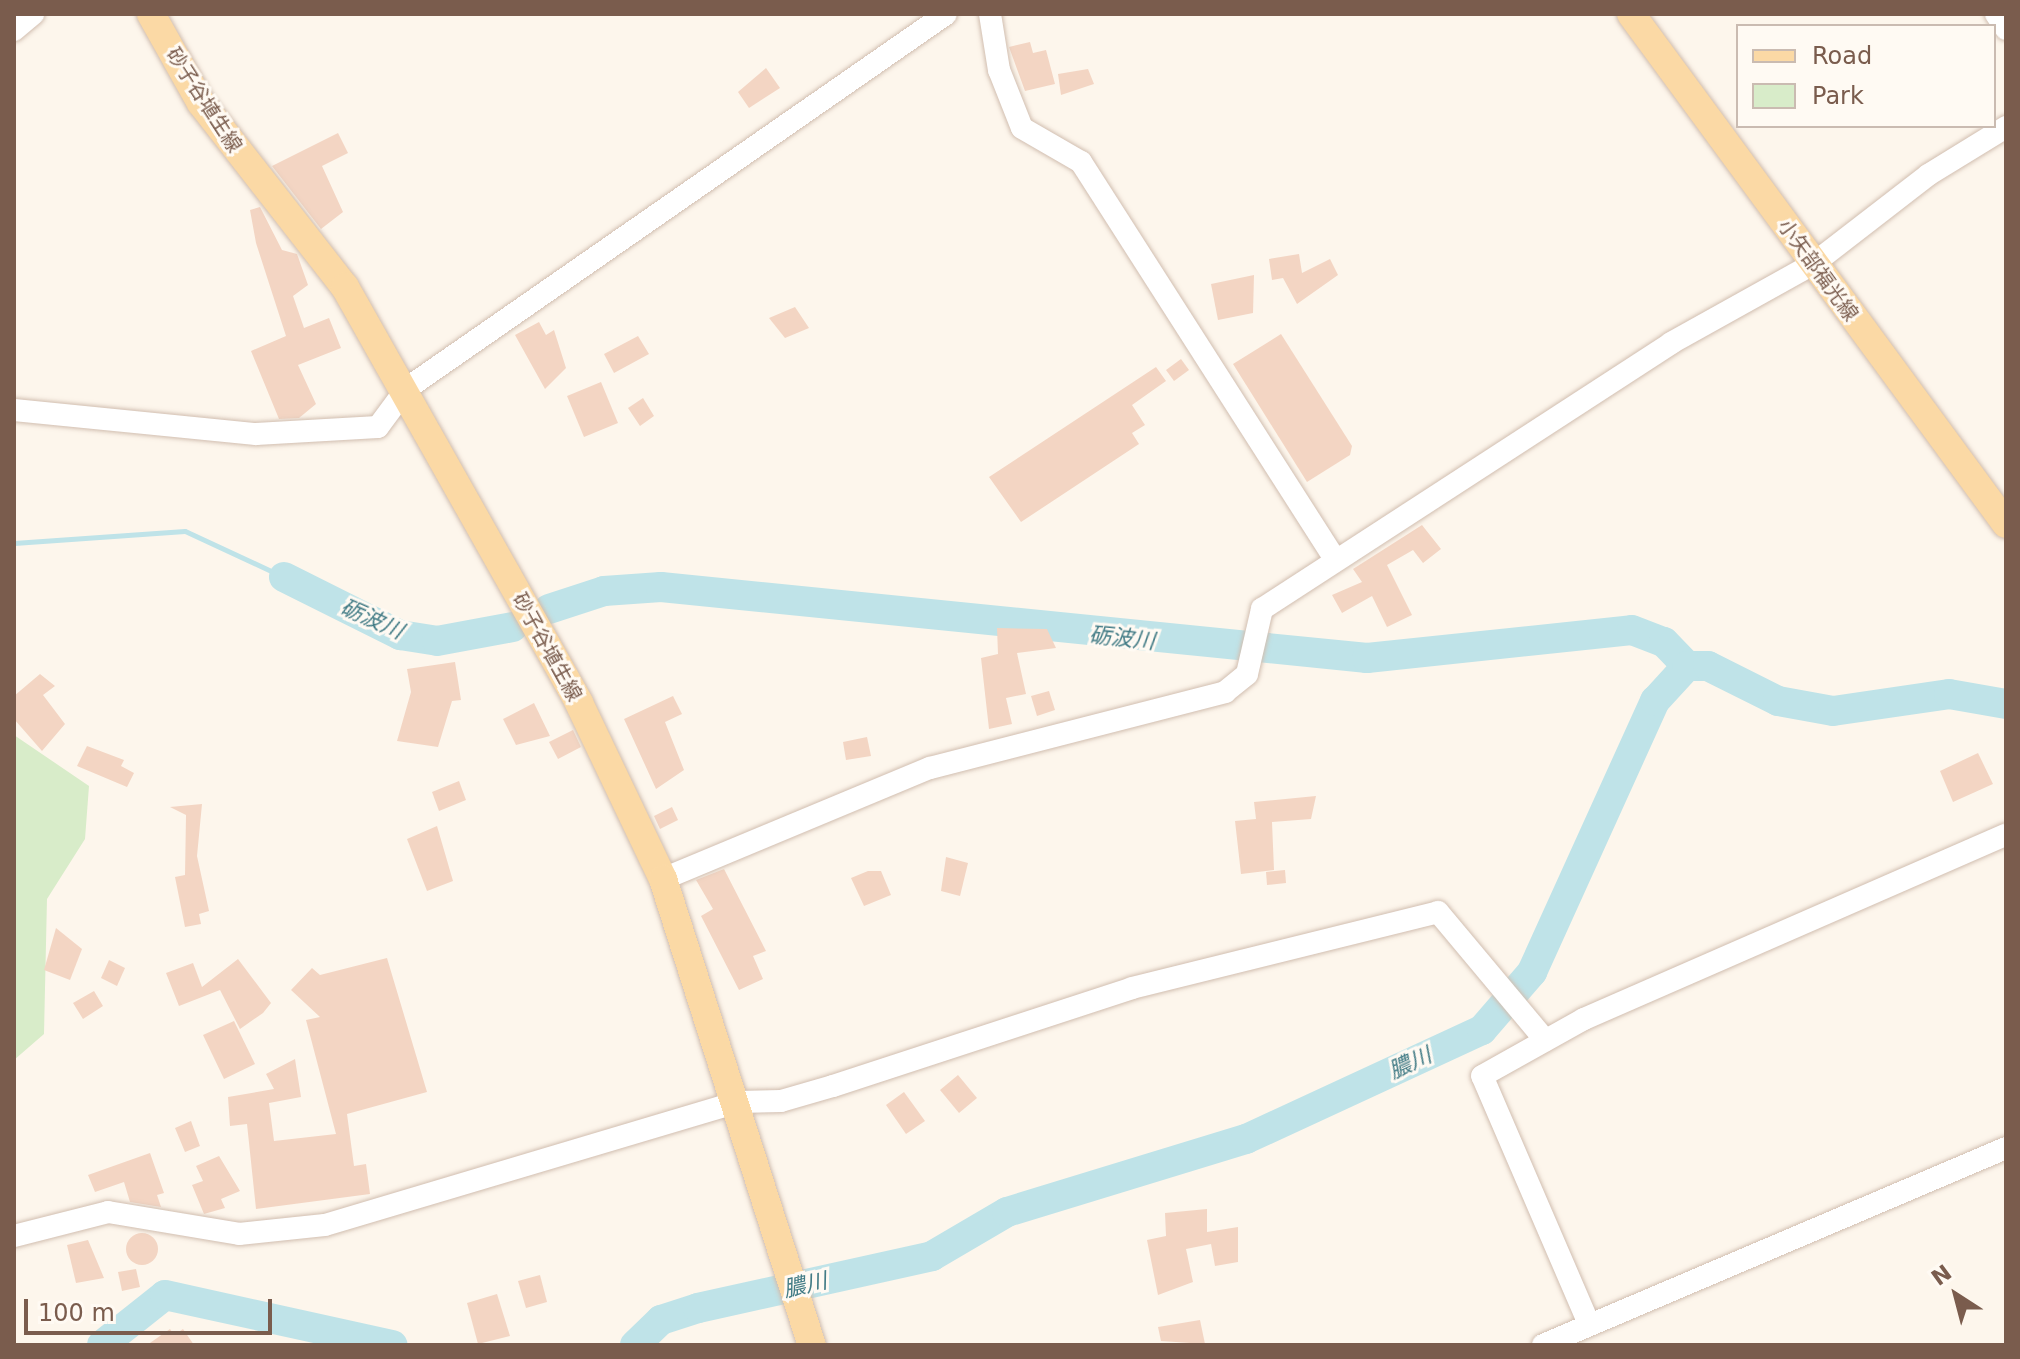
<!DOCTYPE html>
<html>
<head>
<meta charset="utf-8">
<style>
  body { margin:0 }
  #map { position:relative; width:2020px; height:1359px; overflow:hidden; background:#fdf6ec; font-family:"DejaVu Sans","Noto Sans JP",sans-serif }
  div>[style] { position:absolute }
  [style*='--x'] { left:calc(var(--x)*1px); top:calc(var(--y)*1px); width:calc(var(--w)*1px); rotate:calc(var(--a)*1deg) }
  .green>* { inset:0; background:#d8ecc9 }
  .stream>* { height:5px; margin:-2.5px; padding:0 2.5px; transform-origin:2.5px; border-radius:2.5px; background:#bfe3e8 }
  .river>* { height:30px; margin:-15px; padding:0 15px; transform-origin:15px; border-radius:15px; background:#bfe3e8 }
  .building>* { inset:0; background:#f3d5c3 }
  .round { border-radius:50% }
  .roads { filter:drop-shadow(0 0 2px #d1beb0) drop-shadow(0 0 2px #d1beb0) }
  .minor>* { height:22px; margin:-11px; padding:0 11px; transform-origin:11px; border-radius:11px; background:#fff }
  .major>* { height:28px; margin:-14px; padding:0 14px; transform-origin:14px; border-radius:14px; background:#fbd9a5 }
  span { translate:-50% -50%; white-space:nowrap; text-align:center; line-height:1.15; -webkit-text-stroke:6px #fffaf3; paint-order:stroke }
  .street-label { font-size:20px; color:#7a5c4d }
  .water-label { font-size:22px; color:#437c86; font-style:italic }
  .frame { position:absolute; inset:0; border:16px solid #7a5c4d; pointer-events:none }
  .legend { position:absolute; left:1736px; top:24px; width:260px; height:104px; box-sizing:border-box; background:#fffaf3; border:2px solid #cabbb1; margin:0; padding:10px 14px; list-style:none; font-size:24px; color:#7a5c4d }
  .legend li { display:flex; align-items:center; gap:16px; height:40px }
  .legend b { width:40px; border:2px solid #cabbb1 }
  .north { position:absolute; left:1916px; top:1255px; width:80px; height:80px; -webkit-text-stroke:6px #fffaf3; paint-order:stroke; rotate:324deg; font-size:22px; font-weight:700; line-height:32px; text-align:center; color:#7a5c4d }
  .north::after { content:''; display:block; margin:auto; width:28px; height:36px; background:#7a5c4d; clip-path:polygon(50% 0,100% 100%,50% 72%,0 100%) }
  .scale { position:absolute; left:24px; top:1299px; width:248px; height:36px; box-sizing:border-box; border:4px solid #7a5c4d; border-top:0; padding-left:10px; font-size:24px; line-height:28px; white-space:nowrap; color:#7a5c4d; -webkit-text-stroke:6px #fffaf3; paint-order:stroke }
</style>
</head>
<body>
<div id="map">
  <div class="green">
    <i style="clip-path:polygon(14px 735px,89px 786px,85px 839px,47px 899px,44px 1034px,14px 1060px)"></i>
  </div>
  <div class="stream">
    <i style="--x:14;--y:543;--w:171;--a:-4"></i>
    <i style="--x:185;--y:531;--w:109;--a:24.9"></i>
  </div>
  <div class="river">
    <i style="--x:284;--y:577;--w:130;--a:26.6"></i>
    <i style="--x:400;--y:635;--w:37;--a:9"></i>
    <i style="--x:437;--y:641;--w:77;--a:-10.4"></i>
    <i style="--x:549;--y:609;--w:58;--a:-18.1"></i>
    <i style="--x:604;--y:591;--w:57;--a:-4"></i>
    <i style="--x:661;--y:587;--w:710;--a:5.74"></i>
    <i style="--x:1367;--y:658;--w:266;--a:-6"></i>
    <i style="--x:1632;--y:630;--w:34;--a:21"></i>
    <i style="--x:1664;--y:642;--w:33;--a:46"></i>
    <i style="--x:102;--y:1345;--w:80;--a:-38.4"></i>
    <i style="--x:165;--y:1295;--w:233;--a:12.4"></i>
    <i style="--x:635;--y:1345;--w:36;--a:-44"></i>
    <i style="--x:661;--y:1320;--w:39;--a:-18"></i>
    <i style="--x:698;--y:1308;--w:240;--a:-12.5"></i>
    <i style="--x:932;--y:1256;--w:87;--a:-30.4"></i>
    <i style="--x:1007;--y:1212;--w:250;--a:-17"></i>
    <i style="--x:1246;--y:1139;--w:260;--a:-24.8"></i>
    <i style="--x:1482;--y:1030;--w:77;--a:-49.2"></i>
    <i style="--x:1532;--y:972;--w:298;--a:-65.6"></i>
    <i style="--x:1655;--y:701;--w:47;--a:-47.6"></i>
    <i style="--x:1687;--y:666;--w:21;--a:0"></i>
    <i style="--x:1708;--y:666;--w:78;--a:26.6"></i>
    <i style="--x:1778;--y:701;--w:56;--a:10.3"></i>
    <i style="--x:1833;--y:711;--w:117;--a:-8.3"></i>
    <i style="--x:1949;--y:694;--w:58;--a:10"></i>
  </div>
  <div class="building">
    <i style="clip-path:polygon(1030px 42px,1033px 53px,1046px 50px,1055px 84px,1025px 91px,1009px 47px)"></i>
    <i style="clip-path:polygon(766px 68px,780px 88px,749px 108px,738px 92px)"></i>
    <i style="clip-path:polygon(1088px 69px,1094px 84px,1061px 95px,1058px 74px)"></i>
    <i style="clip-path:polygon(338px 133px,348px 153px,322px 166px,343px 212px,321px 229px,272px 166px)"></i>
    <i style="clip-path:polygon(260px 207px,282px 250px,297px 254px,308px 285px,293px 296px,304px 328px,329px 318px,341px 348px,298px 365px,316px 404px,299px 418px,279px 419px,251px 351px,286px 336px,256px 243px,250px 210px)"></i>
    <i style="clip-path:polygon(1299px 254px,1302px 273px,1330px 259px,1338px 275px,1297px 304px,1283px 278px,1272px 280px,1269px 259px)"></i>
    <i style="clip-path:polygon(1254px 275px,1253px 313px,1218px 320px,1211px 284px)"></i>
    <i style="clip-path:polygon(795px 307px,809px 328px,785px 338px,769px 318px)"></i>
    <i style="clip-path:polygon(539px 322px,546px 335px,554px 330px,566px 368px,545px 389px,515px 335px)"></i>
    <i style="clip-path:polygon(1281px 334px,1352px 446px,1350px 455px,1307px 482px,1233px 364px)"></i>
    <i style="clip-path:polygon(638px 336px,649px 354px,614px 373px,604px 354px)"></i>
    <i style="clip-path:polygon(1181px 359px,1189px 370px,1174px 381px,1166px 370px)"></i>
    <i style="clip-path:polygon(1156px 367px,1166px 381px,1132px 405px,1145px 425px,1132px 433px,1139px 444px,1021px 522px,989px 477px)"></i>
    <i style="clip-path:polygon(601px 382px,618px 423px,584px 437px,567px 396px)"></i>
    <i style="clip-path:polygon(643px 398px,654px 416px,640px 426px,628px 408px)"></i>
    <i style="clip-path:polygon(1422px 525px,1441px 549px,1423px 563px,1413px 550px,1387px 565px,1412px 615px,1387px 627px,1372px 596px,1342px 613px,1332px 595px,1362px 582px,1353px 569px)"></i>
    <i style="clip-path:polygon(997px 628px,1047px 629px,1056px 648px,1017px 653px,1026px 694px,1006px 698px,1012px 724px,989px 729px,981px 658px,998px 654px)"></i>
    <i style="clip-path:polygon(455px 662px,461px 700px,452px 701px,438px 747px,397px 741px,411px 692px,407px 669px)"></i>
    <i style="clip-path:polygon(40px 674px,55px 686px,43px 695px,65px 724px,42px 751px,14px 719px,14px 696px)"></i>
    <i style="clip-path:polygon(1049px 691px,1055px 710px,1037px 716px,1031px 696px)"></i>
    <i style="clip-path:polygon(673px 696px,682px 714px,665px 722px,684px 770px,656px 789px,624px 719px)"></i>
    <i style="clip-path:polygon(534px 703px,550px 736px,516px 745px,503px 719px)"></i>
    <i style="clip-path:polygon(573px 730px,581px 747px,558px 759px,549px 742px)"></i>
    <i style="clip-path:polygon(867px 737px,871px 756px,846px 760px,843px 742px)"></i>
    <i style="clip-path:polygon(87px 746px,124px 760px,121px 766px,134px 773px,127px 787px,77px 766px)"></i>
    <i style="clip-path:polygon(1978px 753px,1993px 784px,1953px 802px,1940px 771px)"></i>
    <i style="clip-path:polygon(459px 781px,466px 800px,439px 811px,432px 792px)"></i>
    <i style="clip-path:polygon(1316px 796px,1311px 819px,1272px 822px,1274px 870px,1241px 874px,1235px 821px,1256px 819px,1254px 802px)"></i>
    <i style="clip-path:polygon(202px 804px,197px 856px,209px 911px,199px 914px,201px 924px,185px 927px,175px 877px,185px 875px,186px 815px,170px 807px)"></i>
    <i style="clip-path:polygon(672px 807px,678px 820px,660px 829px,654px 816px)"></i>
    <i style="clip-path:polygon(437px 826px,453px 881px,427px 891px,407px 839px)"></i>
    <i style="clip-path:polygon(946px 857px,968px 863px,960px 896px,941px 891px)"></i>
    <i style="clip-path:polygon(724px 869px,766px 951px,753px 956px,763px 979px,739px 990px,701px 916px,713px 909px,696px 880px)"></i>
    <i style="clip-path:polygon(1285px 870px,1286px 883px,1267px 885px,1266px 872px)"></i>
    <i style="clip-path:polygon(868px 871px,881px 871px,891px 895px,864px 906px,851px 878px)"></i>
    <i style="clip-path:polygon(56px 928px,82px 949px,70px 980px,44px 970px)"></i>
    <i style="clip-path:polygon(387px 958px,427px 1092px,347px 1114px,354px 1166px,366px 1164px,370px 1194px,256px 1209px,247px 1124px,230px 1126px,228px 1097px,274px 1089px,266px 1074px,295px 1059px,301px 1097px,269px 1103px,274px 1141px,336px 1134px,306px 1020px,320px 1017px,291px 990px,312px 968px,320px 975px)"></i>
    <i style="clip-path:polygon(238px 959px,271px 1003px,263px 1013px,240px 1029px,220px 990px,179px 1006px,166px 973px,193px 963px,202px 987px)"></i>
    <i style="clip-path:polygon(109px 960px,125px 968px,117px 986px,101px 978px)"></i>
    <i style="clip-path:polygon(94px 991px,103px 1006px,83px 1019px,73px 1003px)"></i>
    <i style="clip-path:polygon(234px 1021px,255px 1064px,224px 1079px,203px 1035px)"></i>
    <i style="clip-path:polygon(958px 1075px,977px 1098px,959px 1113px,940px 1090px)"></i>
    <i style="clip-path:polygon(904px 1092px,925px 1121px,906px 1134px,886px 1105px)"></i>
    <i style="clip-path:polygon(191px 1121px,200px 1146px,185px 1152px,175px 1128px)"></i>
    <i style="clip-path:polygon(150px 1153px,164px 1193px,157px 1195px,161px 1207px,130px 1202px,124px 1182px,95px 1192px,88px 1175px)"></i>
    <i style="clip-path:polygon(219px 1156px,240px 1191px,221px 1199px,225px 1208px,204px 1214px,192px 1185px,203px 1181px,196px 1166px)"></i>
    <i style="clip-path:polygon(1207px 1209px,1207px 1232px,1238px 1227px,1238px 1262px,1215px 1266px,1211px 1244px,1186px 1249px,1193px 1282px,1158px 1295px,1147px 1240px,1166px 1236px,1165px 1213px)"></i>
    <i class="round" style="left:126px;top:1233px;width:32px;height:32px"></i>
    <i style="clip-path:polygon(88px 1240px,104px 1278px,76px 1283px,67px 1245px)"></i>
    <i style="clip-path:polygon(136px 1269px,140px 1287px,122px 1291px,118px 1272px)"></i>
    <i style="clip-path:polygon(540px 1275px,547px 1302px,526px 1308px,518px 1281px)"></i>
    <i style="clip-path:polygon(497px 1294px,510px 1336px,478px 1344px,467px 1303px)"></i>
    <i style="clip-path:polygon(1200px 1320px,1205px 1344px,1161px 1341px,1158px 1327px)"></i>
    <i style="clip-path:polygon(170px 1329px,174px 1335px,183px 1329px,194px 1345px,147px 1345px)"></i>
  </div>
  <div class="roads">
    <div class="minor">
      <i style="--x:990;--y:14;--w:57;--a:80.9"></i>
      <i style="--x:999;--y:70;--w:62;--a:68.4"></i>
      <i style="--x:1022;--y:128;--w:68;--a:30"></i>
      <i style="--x:1081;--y:162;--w:471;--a:57.4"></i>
      <i style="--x:1996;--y:14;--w:18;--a:56"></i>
      <i style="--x:14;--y:30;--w:25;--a:-40"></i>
      <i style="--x:14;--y:410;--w:243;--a:5.7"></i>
      <i style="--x:256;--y:434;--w:122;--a:-3.3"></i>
      <i style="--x:378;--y:427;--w:47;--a:-53.6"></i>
      <i style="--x:406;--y:389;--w:657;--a:-34.78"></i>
      <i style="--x:663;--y:879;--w:289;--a:-22.6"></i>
      <i style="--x:930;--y:768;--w:305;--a:-14.4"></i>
      <i style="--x:1225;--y:692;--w:28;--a:-39"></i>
      <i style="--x:1247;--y:674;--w:67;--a:-77"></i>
      <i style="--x:1262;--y:609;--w:488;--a:-33"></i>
      <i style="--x:1671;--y:343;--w:162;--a:-29.1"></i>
      <i style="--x:1813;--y:264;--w:145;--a:-37.7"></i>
      <i style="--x:1928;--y:175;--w:92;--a:-31.6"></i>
      <i style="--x:14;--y:1236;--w:97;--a:-14.3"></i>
      <i style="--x:108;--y:1212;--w:133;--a:9.5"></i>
      <i style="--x:239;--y:1234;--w:86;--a:-6"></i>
      <i style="--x:325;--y:1225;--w:431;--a:-16.6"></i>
      <i style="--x:738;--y:1102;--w:43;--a:-1.3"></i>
      <i style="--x:781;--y:1101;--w:54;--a:-16.1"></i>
      <i style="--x:833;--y:1086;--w:315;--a:-18.1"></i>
      <i style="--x:1132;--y:988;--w:315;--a:-13.9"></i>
      <i style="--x:1438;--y:912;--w:167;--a:50.1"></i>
      <i style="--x:1589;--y:1324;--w:270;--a:-113.3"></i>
      <i style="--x:1482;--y:1076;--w:117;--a:-29.2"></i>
      <i style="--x:1584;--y:1019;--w:460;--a:-23.6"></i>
      <i style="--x:1543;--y:1345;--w:503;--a:-23.05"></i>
    </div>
    <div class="major">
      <i style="--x:151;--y:14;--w:102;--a:60.7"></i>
      <i style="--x:201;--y:103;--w:234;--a:52"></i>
      <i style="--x:345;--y:287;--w:477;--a:60.6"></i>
      <i style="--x:579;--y:703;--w:195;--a:64.5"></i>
      <i style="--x:663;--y:879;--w:489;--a:72.3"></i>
      <i style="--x:1631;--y:14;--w:633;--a:53.67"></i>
    </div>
  </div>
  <div class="street-label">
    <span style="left:204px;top:100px;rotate:57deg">砂子谷埴生線</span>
    <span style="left:1818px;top:270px;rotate:54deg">小矢部福光線</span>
    <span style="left:547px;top:647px;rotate:61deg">砂子谷埴生線</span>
  </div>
  <div class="water-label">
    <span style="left:372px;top:619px;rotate:24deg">砺波川</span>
    <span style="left:1122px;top:638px;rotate:6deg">砺波川</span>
    <span style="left:1410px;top:1063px;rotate:-25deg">膿川</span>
    <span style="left:805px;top:1285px;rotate:-13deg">膿川</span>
  </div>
  <div class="frame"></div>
  <ul class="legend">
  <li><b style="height:10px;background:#fbd9a5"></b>Road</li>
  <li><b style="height:22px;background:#d8ecc9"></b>Park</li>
  </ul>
  <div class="north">N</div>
  <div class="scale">100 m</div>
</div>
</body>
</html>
